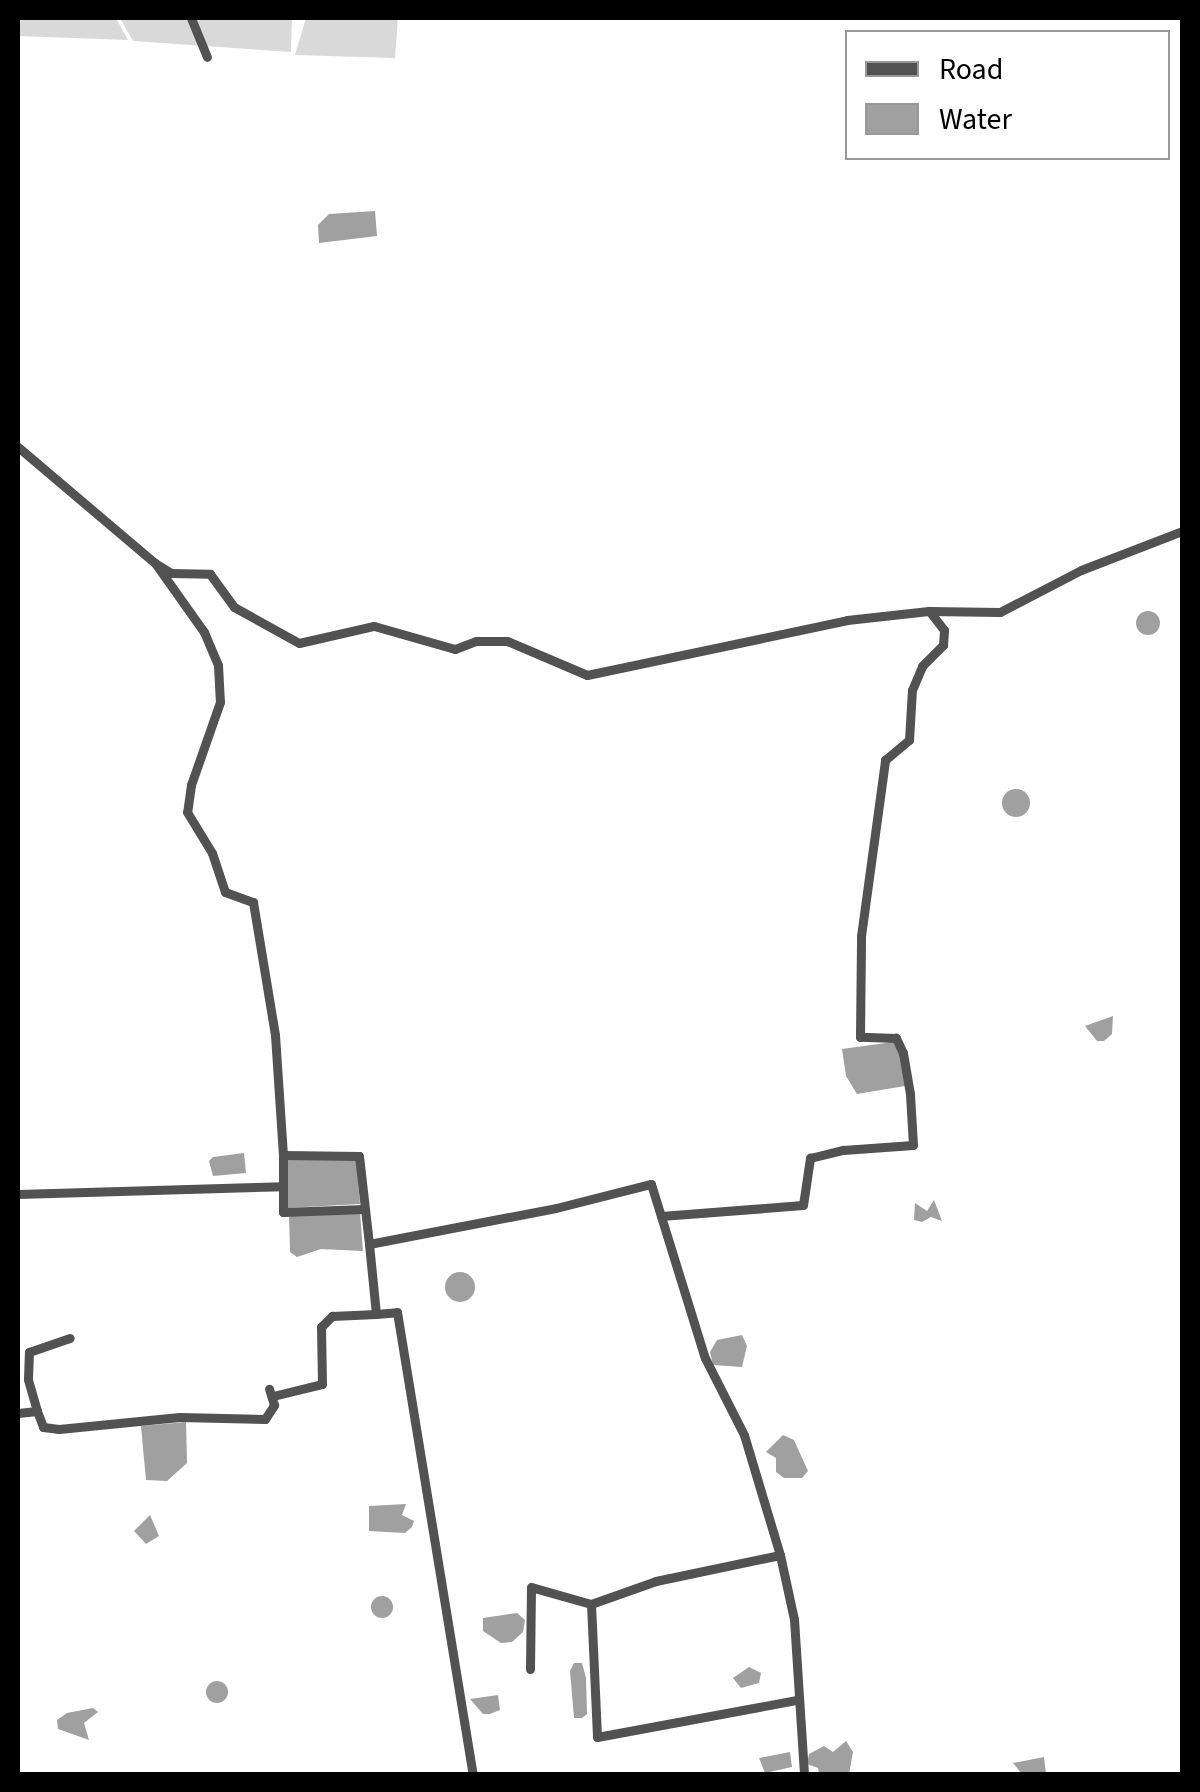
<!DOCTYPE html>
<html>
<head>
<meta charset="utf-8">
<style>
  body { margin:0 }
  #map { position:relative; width:1200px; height:1792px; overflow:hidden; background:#fff; font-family:"Source Sans 3",sans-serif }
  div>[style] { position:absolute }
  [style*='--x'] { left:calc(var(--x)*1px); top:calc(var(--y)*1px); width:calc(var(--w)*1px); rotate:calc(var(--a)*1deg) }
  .green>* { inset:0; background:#d9d9d9 }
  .water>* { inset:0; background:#a0a0a0 }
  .round { border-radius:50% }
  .street>* { height:9px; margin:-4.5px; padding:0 4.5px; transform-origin:4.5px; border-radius:4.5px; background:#525252 }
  span { translate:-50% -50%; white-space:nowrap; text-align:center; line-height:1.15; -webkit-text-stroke:8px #fff; paint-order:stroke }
  .frame { position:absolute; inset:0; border:20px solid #000; pointer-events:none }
  .legend { position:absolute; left:845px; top:30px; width:325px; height:130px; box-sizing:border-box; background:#fff; border:2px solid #999; margin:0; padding:12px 18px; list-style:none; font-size:30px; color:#000 }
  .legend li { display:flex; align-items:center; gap:20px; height:50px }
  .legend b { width:50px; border:2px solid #999 }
</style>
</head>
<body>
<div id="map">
  <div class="green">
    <i style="clip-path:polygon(18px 18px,116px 18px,128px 40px,18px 36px)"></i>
    <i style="clip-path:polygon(120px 18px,292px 18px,291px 52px,133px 41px)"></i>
    <i style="clip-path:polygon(306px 18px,398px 18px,395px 58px,295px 55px)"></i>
  </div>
  <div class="water">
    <i style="clip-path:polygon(375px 211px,377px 236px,319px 243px,318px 225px,329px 214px)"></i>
    <i class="round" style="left:1136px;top:611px;width:24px;height:24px"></i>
    <i class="round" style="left:1002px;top:789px;width:28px;height:28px"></i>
    <i style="clip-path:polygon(1113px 1016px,1112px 1034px,1104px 1041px,1097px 1041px,1085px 1026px)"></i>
    <i style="clip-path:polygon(893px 1042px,900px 1053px,905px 1086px,857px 1094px,846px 1076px,842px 1049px)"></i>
    <i style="clip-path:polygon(244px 1153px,246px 1173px,213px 1176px,209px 1161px,213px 1157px)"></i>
    <i style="clip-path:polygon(356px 1159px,360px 1204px,286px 1208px,285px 1160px)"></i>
    <i style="clip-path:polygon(934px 1200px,942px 1221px,931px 1217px,922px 1222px,914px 1220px,915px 1203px,927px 1211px)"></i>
    <i style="clip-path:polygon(360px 1212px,363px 1251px,321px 1249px,297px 1257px,290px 1252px,289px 1216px)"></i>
    <i class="round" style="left:445px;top:1272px;width:30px;height:30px"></i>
    <i style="clip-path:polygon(742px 1335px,747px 1346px,742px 1367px,713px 1365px,710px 1352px,717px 1340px)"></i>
    <i style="clip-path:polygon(186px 1422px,187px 1463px,167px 1481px,146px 1480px,141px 1426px)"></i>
    <i style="clip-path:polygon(783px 1435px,794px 1440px,808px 1471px,802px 1478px,784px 1478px,776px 1472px,776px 1458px,766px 1452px)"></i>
    <i style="clip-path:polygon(406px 1504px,402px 1515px,414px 1521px,412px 1527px,405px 1533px,369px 1531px,369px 1506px)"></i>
    <i style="clip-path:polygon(150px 1515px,159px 1536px,146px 1544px,134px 1531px)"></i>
    <i class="round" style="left:371px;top:1596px;width:22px;height:22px"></i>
    <i style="clip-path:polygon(517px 1613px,525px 1620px,523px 1632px,512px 1642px,501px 1643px,483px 1631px,483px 1618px)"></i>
    <i style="clip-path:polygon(574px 1663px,582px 1663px,586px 1678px,587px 1714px,582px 1718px,574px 1718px,570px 1671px)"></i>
    <i style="clip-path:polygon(749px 1667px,761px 1673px,759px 1683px,741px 1688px,733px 1678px)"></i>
    <i class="round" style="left:206px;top:1681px;width:22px;height:22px"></i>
    <i style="clip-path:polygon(498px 1695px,500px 1710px,490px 1714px,483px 1714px,470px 1699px)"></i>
    <i style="clip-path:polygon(93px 1708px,98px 1712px,84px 1723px,89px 1740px,58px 1729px,57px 1720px,67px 1713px)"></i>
    <i style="clip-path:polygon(846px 1741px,853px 1752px,849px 1774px,819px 1774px,818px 1768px,807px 1764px,809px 1754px,824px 1746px,833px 1752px)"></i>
    <i style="clip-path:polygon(790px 1752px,792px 1767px,765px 1773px,759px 1758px)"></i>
    <i style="clip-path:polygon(1044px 1757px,1046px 1774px,1022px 1774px,1013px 1763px)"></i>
  </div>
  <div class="street">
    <i style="--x:191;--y:18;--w:42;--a:67.7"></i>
    <i style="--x:18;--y:447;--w:180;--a:40.3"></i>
    <i style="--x:155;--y:563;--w:19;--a:32"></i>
    <i style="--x:171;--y:573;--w:39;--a:1"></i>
    <i style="--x:210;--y:574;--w:41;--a:54"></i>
    <i style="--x:234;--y:607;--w:74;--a:29"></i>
    <i style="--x:299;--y:643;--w:77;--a:-12.8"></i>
    <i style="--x:374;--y:626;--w:84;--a:15.9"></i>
    <i style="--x:455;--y:649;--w:22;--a:-21"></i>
    <i style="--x:476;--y:641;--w:31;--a:0"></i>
    <i style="--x:507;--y:641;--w:87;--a:23"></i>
    <i style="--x:587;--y:675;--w:266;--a:-11.9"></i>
    <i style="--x:847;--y:620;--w:82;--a:-6.3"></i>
    <i style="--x:929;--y:611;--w:71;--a:0.8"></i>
    <i style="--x:1000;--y:612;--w:91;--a:-27.4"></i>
    <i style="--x:1081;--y:570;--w:108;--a:-21.1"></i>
    <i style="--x:155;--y:563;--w:85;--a:54.6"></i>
    <i style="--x:204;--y:632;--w:36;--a:67"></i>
    <i style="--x:218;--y:665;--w:37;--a:87"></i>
    <i style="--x:220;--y:702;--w:88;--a:109.3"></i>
    <i style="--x:191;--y:785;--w:27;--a:98"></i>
    <i style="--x:187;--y:812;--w:48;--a:58.6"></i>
    <i style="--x:212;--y:853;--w:41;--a:71.6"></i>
    <i style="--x:225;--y:892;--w:30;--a:20"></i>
    <i style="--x:253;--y:902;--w:135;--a:80.6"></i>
    <i style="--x:275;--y:1035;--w:120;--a:86.2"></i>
    <i style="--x:283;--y:1155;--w:76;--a:0.8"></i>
    <i style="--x:359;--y:1156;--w:89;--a:83.5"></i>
    <i style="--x:369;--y:1244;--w:190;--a:-10.9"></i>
    <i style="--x:556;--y:1208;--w:98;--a:-14.2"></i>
    <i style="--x:651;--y:1184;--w:182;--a:72.8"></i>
    <i style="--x:705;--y:1358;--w:86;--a:63.1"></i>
    <i style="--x:744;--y:1435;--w:125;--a:73.3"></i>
    <i style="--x:780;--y:1555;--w:127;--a:168.2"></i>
    <i style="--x:656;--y:1581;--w:69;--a:160.5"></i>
    <i style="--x:591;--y:1604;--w:62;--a:-164.2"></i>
    <i style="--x:531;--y:1587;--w:82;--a:90.7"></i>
    <i style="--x:283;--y:1155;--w:31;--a:90"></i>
    <i style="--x:18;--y:1194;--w:265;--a:-1.7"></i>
    <i style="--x:283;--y:1186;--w:26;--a:90"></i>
    <i style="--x:283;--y:1212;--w:81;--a:-2.1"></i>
    <i style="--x:661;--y:1216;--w:142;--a:-4.4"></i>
    <i style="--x:803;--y:1205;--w:48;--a:-81.5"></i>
    <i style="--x:810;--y:1158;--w:34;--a:-14"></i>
    <i style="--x:843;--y:1150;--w:70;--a:-4.1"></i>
    <i style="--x:913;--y:1145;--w:51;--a:-93.4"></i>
    <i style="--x:910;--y:1094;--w:42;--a:-99.7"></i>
    <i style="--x:903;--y:1053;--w:17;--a:-115"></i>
    <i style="--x:896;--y:1038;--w:36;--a:-178"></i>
    <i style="--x:860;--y:1037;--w:101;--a:-89.4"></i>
    <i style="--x:861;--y:936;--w:178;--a:-82.2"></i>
    <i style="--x:885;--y:760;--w:31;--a:-40"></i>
    <i style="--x:909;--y:740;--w:50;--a:-86.6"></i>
    <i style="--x:912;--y:690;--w:26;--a:-67"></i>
    <i style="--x:922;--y:666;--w:30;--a:-45"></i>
    <i style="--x:943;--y:645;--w:15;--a:-86"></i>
    <i style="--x:944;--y:630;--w:24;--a:-128"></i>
    <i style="--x:376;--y:1314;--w:21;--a:-5"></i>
    <i style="--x:397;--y:1312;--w:468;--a:80.7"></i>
    <i style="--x:273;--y:1396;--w:50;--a:-13.8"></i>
    <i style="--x:322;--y:1384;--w:57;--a:-91"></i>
    <i style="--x:321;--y:1327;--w:16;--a:-45"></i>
    <i style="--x:332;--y:1316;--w:44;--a:-2.6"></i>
    <i style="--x:376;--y:1314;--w:70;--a:-95.7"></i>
    <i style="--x:37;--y:1411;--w:17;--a:69"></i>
    <i style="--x:43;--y:1427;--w:16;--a:7"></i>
    <i style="--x:59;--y:1429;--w:121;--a:-5.7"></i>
    <i style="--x:179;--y:1417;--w:86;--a:1.3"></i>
    <i style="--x:265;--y:1419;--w:17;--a:-57"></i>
    <i style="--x:274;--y:1405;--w:17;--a:-107"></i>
    <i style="--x:18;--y:1413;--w:19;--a:-6"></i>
    <i style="--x:37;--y:1411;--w:33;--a:-106"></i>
    <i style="--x:28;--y:1379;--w:27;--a:-88"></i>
    <i style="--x:29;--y:1352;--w:43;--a:-18.9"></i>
    <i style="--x:780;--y:1555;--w:66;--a:77.7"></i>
    <i style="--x:794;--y:1619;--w:155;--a:86.3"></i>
    <i style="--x:591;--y:1604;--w:133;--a:87.4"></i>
    <i style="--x:597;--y:1737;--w:202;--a:-10.5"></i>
  </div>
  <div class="frame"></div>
  <ul class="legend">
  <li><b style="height:12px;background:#525252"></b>Road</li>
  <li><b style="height:28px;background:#a0a0a0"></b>Water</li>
  </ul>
</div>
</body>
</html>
